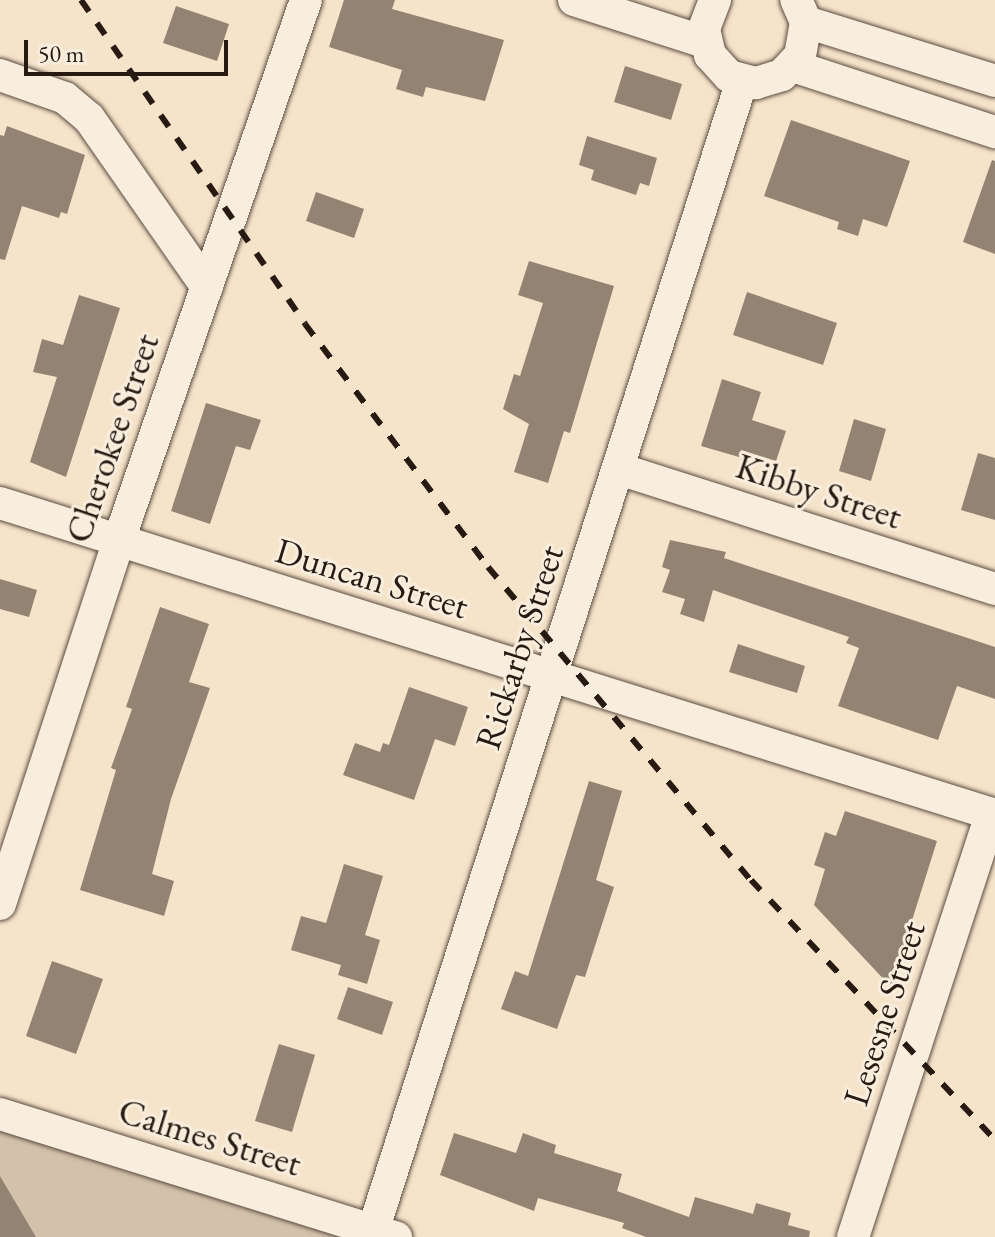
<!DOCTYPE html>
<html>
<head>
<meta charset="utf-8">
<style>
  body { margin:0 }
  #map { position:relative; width:995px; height:1237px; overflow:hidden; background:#f6e4ca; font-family:"EB Garamond",serif }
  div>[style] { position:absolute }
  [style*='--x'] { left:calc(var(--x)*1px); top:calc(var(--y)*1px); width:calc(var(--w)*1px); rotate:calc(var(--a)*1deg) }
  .green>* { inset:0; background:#d3c2ab }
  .building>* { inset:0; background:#938372 }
  .roads { filter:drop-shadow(0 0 2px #5b4c40) drop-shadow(0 0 2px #5b4c40) }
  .minor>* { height:32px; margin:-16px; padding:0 16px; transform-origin:16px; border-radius:16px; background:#f9eddd }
  .rail>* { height:6px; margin-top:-3px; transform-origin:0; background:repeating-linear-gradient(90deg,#271a12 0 14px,transparent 0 28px) }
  span { translate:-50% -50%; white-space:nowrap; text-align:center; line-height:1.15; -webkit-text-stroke:6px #f9eddd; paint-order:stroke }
  .street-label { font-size:36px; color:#271a12 }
  .scale { position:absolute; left:24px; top:40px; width:204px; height:36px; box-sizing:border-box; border:4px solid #271a12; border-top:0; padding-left:10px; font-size:24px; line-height:28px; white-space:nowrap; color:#271a12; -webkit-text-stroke:6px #f9eddd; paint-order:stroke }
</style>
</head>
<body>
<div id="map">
  <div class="green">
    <i style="clip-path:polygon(0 1114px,371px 1237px,0 1237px)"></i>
  </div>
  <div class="building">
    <i style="clip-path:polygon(344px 0,395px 0,392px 9px,504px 40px,485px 101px,426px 87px,423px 97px,396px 89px,402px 70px,329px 47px)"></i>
    <i style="clip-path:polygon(176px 6px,229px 24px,217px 61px,163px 43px)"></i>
    <i style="clip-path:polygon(625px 66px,682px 84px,671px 120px,614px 102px)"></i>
    <i style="clip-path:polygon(791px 120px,910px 161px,887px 227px,863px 219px,858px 236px,837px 229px,839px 222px,764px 196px)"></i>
    <i style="clip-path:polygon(7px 126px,85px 155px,67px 214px,61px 212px,59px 218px,22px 206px,5px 260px,0 259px,0 135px,4px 136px)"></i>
    <i style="clip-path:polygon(587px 136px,657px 158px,649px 186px,640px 183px,636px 195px,591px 180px,594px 170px,579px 165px)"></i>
    <i style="clip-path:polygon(992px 160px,995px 161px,995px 254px,963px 242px)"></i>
    <i style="clip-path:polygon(316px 192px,364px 209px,354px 238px,306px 221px)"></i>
    <i style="clip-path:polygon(529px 261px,614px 286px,570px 433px,564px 431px,548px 483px,514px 472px,529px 424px,503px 409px,514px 374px,520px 376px,543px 303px,518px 295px)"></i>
    <i style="clip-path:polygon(747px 292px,837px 323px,823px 365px,733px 335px)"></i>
    <i style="clip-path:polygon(79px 295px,120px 308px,66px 477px,30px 462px,57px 377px,33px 372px,42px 339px,63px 345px)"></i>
    <i style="clip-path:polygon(722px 379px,761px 392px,752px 420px,786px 431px,776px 461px,741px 450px,739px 457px,701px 446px)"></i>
    <i style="clip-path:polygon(206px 403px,261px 420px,250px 450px,236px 446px,210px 524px,171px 511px)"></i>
    <i style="clip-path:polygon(854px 419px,886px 429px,871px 481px,839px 471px)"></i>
    <i style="clip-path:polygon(978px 453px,995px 458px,995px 520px,961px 510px)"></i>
    <i style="clip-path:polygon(670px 540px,726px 552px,724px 558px,995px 647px,995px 699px,957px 686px,938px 740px,838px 706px,859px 648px,846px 643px,849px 637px,713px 590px,704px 622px,680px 614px,685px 599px,662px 592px,670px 570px,662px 567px)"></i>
    <i style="clip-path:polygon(0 579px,37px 590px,29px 617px,0 609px)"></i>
    <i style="clip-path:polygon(160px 607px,209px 624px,189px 682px,210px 688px,171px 799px,152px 874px,174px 881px,164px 916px,80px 890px,116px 770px,111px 768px,132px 709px,126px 707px)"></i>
    <i style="clip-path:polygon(738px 644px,805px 666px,797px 693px,729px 672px)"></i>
    <i style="clip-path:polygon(409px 687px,468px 707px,455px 746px,435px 739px,414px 800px,343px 775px,355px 743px,380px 752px,383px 743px,389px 745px)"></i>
    <i style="clip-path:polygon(589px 781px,622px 791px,596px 880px,614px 887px,585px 977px,576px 975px,557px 1029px,501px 1009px,515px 971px,528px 976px)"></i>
    <i style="clip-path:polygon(845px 811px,937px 841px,891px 987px,814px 905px,825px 869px,814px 865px,825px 832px,836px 836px)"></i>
    <i style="clip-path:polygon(344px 864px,383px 876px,365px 935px,380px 940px,367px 984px,338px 975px,341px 965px,291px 950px,301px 916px,326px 923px)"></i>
    <i style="clip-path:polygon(52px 961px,103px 979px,76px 1054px,26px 1036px)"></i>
    <i style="clip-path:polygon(348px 987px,393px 1002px,382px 1035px,337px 1019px)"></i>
    <i style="clip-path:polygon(279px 1044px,315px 1055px,292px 1132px,255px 1121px)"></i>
    <i style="clip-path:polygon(454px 1133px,516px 1153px,523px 1133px,556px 1145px,554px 1153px,622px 1174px,617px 1191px,689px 1217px,695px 1197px,753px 1214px,756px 1203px,791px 1213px,788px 1225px,810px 1231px,809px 1237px,646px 1237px,622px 1228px,624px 1223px,538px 1198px,534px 1211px,440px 1175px)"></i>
    <i style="clip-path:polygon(0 1176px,36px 1237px,0 1237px)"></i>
  </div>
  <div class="roads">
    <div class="minor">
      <i style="--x:574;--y:0;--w:138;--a:17.8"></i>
      <i style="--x:715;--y:0;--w:31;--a:111"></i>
      <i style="--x:704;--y:29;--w:27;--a:77"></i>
      <i style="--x:710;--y:55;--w:28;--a:48"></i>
      <i style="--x:729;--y:76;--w:28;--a:15"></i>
      <i style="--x:756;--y:83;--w:27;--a:-17"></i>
      <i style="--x:782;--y:75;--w:26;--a:-47"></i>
      <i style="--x:800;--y:56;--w:35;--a:-80"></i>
      <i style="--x:806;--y:22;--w:24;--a:-114"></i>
      <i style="--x:806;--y:22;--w:198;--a:17.3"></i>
      <i style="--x:793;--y:66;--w:213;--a:18.1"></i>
      <i style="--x:0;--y:75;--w:69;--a:19.5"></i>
      <i style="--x:65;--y:98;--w:31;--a:40"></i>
      <i style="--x:89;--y:118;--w:206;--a:55.1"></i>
      <i style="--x:619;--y:469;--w:395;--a:17.7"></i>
      <i style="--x:0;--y:503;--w:1043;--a:17.41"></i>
      <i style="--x:0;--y:904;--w:383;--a:-71.9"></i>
      <i style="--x:119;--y:540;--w:571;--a:-70.9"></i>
      <i style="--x:0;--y:1114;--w:415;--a:17.3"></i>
      <i style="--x:371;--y:1237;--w:1214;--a:-72.21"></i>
      <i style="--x:853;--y:1237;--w:445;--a:-71.9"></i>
    </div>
  </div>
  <div class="rail">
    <i style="--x:81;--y:0;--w:394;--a:55.3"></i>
    <i style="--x:305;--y:324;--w:304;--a:53"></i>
    <i style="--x:488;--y:567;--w:409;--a:50"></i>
    <i style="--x:751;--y:880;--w:357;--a:46.8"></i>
  </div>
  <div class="street-label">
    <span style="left:112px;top:438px;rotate:-71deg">Cherokee Street</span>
    <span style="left:819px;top:491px;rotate:18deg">Kibby Street</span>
    <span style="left:372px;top:578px;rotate:17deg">Duncan Street</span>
    <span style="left:519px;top:647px;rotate:-72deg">Rickarby Street</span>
    <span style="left:884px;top:1013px;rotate:-72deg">Lesesne Street</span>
    <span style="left:210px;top:1137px;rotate:17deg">Calmes Street</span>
  </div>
  <div class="scale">50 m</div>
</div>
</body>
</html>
